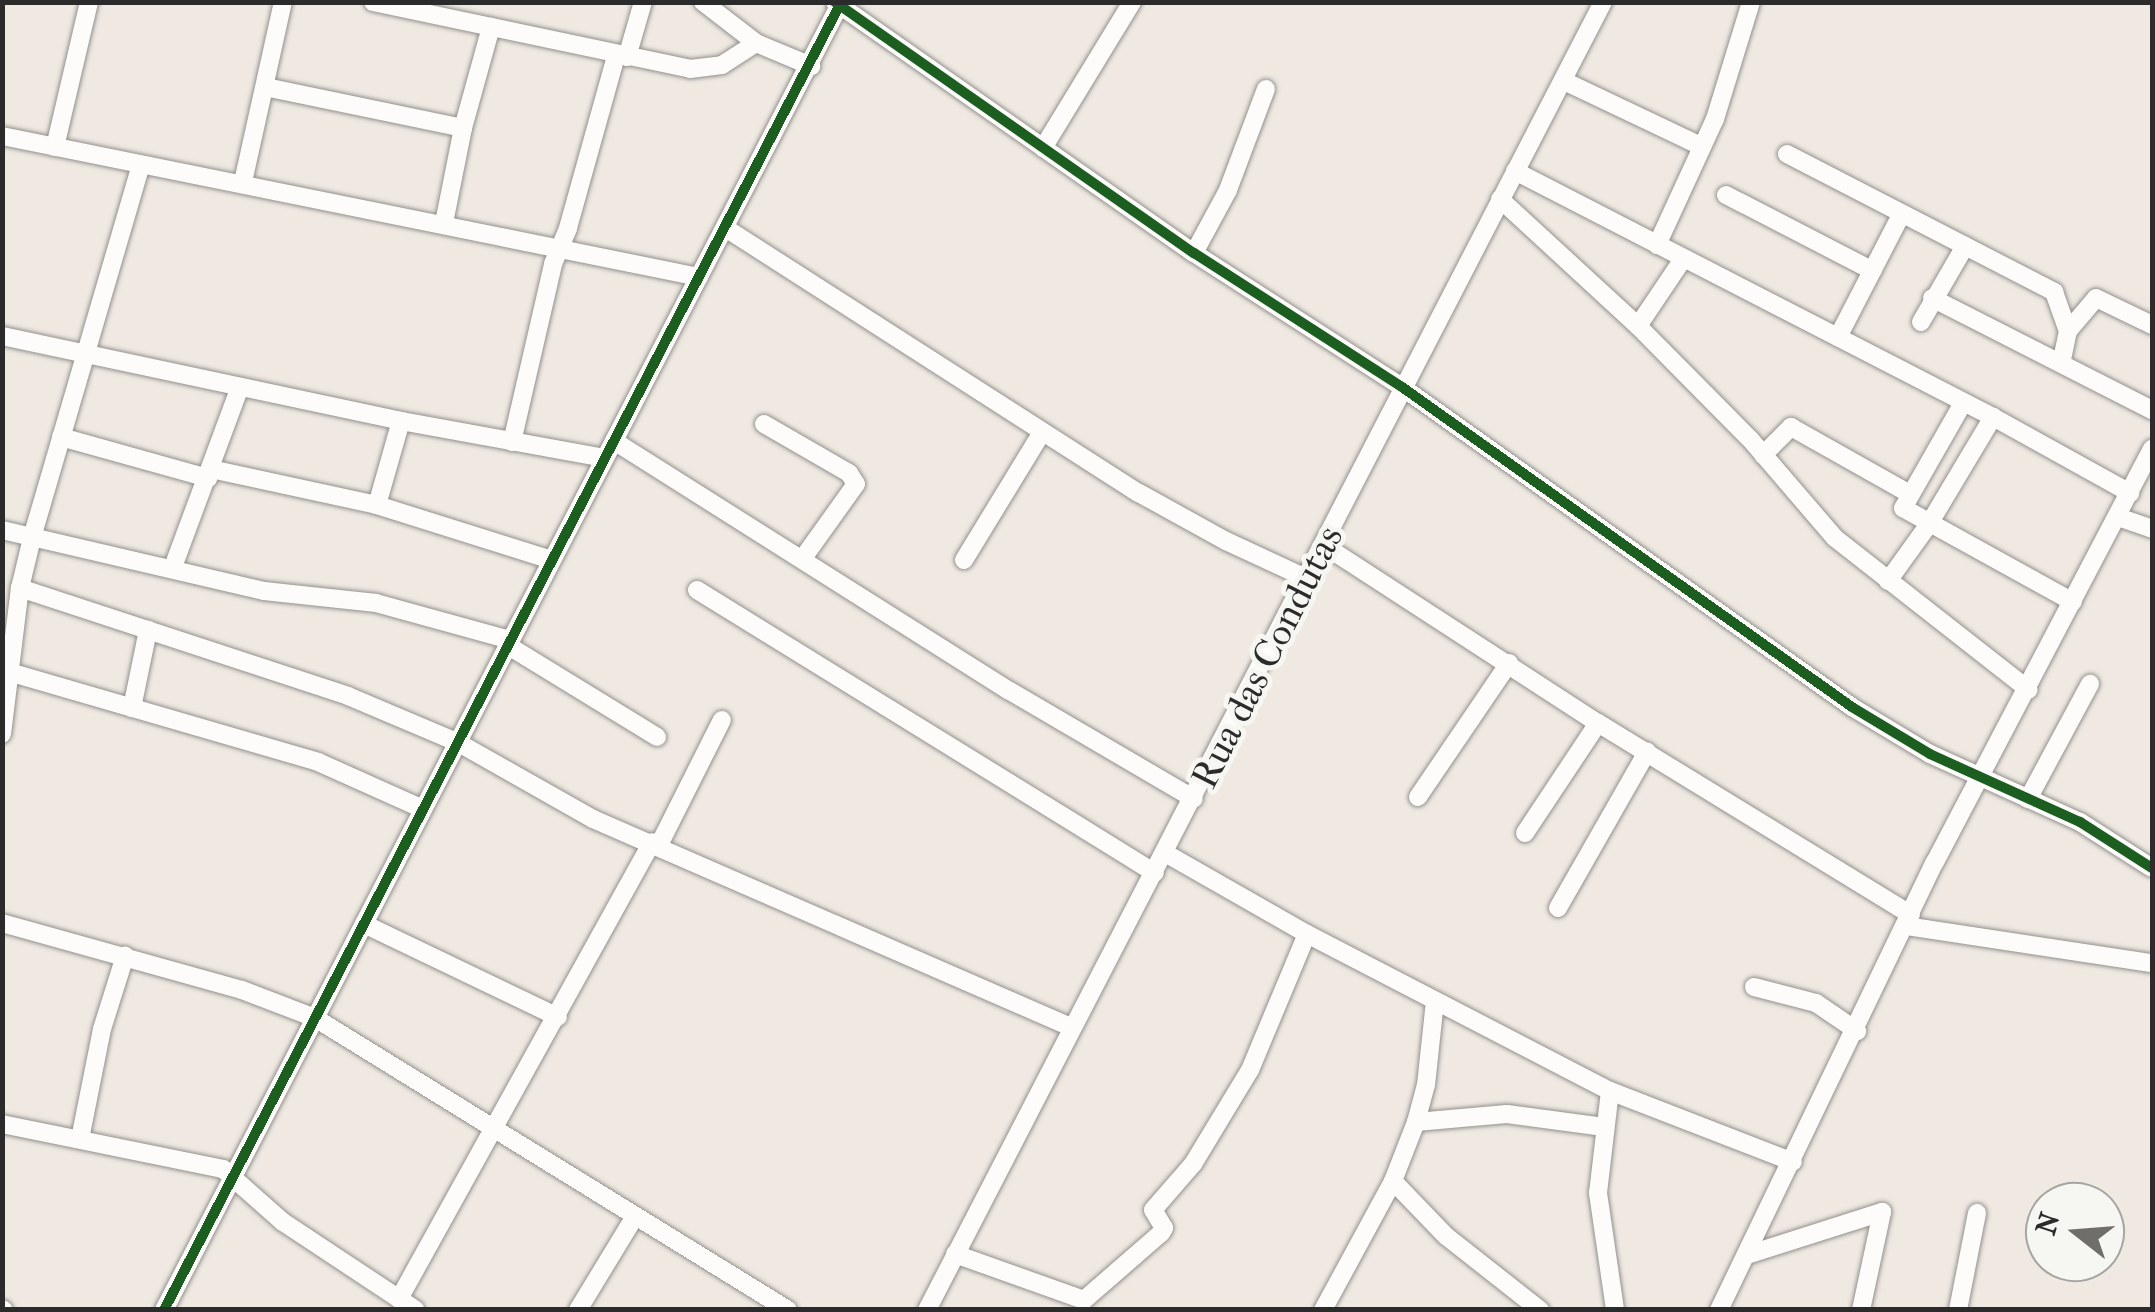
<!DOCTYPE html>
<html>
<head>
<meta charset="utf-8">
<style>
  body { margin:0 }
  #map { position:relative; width:2155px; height:1312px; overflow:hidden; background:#efe9e2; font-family:"IM FELL French Canon",serif }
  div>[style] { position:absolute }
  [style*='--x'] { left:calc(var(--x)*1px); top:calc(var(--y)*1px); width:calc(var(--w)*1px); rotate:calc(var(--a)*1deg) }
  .roads { filter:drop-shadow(0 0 2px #93908d) drop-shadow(0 0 2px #93908d) }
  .minor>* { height:18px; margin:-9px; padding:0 9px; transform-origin:9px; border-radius:9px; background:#fdfcfb }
  .cycleway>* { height:10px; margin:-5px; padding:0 5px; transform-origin:5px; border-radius:5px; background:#1b5e20 }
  span { translate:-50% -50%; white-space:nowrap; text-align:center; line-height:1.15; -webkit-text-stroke:10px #f6f6f2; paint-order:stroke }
  .street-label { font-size:38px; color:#2b2b2b }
  .frame { position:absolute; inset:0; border:5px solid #2b2b2b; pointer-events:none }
  .north { position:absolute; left:2025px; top:1182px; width:100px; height:100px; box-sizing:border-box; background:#f6f6f2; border:2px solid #a5a5a2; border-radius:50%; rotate:287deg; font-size:28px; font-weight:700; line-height:40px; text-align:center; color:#2b2b2b }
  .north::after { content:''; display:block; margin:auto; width:35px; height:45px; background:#706e6b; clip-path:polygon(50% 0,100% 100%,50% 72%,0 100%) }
</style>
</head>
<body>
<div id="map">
  <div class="roads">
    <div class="minor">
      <i style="--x:373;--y:2;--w:324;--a:11.9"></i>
      <i style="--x:690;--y:69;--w:32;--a:-7"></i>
      <i style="--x:722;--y:65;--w:40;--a:-32.9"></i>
      <i style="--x:703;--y:2;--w:67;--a:37.7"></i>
      <i style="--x:756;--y:43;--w:60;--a:22.7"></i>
      <i style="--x:835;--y:2;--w:438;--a:35"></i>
      <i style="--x:1194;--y:253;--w:247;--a:32.8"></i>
      <i style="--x:1402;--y:387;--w:552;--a:35.42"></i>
      <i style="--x:1852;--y:707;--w:91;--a:31.1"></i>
      <i style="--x:1930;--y:754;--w:165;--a:24.4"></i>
      <i style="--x:2080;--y:822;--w:85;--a:32.6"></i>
      <i style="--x:627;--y:57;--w:57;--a:-73.8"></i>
      <i style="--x:1564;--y:81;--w:152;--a:25.4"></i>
      <i style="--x:265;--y:87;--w:202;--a:11.7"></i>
      <i style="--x:2;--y:136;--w:711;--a:11.44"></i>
      <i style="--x:55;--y:147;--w:149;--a:-76.8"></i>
      <i style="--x:1043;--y:148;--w:171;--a:-58.6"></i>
      <i style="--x:1787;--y:154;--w:301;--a:27.3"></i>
      <i style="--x:2054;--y:292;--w:41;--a:70.3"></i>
      <i style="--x:2068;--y:331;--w:33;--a:102"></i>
      <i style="--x:1515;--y:171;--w:538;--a:27.23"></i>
      <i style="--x:1993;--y:417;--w:157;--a:29"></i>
      <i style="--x:243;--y:182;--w:184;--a:-77.5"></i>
      <i style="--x:1726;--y:195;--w:165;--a:27.3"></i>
      <i style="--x:1500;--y:199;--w:188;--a:42.6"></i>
      <i style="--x:1638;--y:326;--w:159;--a:45.3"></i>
      <i style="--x:1750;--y:439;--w:130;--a:49.4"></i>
      <i style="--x:1835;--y:538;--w:246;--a:38.1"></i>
      <i style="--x:444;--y:223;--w:97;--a:-78.7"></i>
      <i style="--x:463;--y:128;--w:105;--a:-74.5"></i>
      <i style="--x:727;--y:229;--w:489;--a:32.7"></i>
      <i style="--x:1139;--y:493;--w:99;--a:28.9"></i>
      <i style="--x:1226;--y:541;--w:90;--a:24.9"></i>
      <i style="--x:1657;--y:245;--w:139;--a:-65.3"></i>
      <i style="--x:1715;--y:119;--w:122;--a:-72.9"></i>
      <i style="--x:1194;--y:253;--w:72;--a:-61.6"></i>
      <i style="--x:1228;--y:190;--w:108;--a:-69.4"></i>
      <i style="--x:1932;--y:298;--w:247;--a:27"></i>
      <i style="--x:1921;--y:322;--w:88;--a:-59.9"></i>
      <i style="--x:1638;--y:326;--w:81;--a:-56.1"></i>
      <i style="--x:2068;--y:331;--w:43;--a:-49.7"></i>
      <i style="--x:2096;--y:298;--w:62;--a:25.7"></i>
      <i style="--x:2;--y:336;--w:408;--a:12"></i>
      <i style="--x:401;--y:421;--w:207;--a:10.3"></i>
      <i style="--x:1838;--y:337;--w:137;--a:-62.7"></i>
      <i style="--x:1963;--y:403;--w:121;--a:119.7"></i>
      <i style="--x:1903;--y:508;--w:194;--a:28.9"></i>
      <i style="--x:764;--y:424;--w:98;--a:30"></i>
      <i style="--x:849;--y:473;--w:13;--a:58"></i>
      <i style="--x:856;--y:484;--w:91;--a:125.6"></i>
      <i style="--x:61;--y:437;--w:153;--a:15.6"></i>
      <i style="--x:614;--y:441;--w:468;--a:32.3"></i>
      <i style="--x:1010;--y:691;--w:213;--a:30.4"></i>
      <i style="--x:512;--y:442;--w:183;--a:-77"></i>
      <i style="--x:553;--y:264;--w:39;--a:-67"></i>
      <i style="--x:568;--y:228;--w:179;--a:-74.4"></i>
      <i style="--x:1763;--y:455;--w:40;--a:-45"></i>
      <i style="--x:1791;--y:427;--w:134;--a:29.4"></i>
      <i style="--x:211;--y:469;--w:170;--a:12.2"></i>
      <i style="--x:377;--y:505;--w:182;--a:17.5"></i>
      <i style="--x:377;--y:505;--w:87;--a:-74.1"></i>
      <i style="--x:2118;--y:517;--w:36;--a:19"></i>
      <i style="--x:2;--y:530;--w:269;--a:13.1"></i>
      <i style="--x:264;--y:591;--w:113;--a:6.1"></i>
      <i style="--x:376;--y:603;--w:139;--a:15.4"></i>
      <i style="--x:1325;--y:546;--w:325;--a:33"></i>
      <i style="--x:1598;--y:723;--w:367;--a:31.5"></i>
      <i style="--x:964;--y:560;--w:150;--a:-58.6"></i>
      <i style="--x:173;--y:567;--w:192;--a:-69.6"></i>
      <i style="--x:1888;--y:581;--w:70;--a:-54.3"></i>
      <i style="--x:1929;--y:524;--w:125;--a:-59.1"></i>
      <i style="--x:20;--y:588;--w:345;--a:18.2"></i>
      <i style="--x:348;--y:696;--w:118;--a:22.9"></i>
      <i style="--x:457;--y:742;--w:156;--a:29.5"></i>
      <i style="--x:593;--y:819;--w:521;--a:23.52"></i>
      <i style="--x:697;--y:590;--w:538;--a:31.71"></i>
      <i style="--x:507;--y:645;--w:176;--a:31.5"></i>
      <i style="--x:9;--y:672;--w:322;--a:16.2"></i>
      <i style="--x:318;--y:762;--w:115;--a:24.1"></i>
      <i style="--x:132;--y:708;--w:80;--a:-78.4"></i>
      <i style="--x:2;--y:734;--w:147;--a:-83"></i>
      <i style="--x:20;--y:588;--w:56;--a:-76.5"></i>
      <i style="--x:33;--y:534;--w:384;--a:-73.7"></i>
      <i style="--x:1418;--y:797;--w:162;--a:-55.8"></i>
      <i style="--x:2028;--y:799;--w:131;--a:-61.7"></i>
      <i style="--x:1525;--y:833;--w:132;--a:-56.4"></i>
      <i style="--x:659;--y:845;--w:140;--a:-63.3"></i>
      <i style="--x:1165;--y:853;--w:163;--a:29.7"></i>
      <i style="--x:1307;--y:934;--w:341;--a:27.4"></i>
      <i style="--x:1610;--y:1091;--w:196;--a:21.2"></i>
      <i style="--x:1558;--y:908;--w:180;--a:-60.3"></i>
      <i style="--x:2;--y:923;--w:249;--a:15.6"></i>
      <i style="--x:242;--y:990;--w:78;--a:21"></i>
      <i style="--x:315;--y:1018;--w:556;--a:31.69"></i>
      <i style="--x:364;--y:924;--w:215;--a:25.6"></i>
      <i style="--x:1906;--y:926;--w:249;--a:8.6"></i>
      <i style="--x:1754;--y:987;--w:64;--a:14.5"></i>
      <i style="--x:1816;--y:1003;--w:50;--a:34.3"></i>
      <i style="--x:1610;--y:1091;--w:103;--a:96.7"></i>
      <i style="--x:1598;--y:1193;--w:118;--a:81.7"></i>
      <i style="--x:1416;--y:1122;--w:91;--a:-5"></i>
      <i style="--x:1507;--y:1114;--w:98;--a:7.6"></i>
      <i style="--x:2;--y:1124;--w:226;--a:11.5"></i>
      <i style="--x:223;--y:1169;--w:80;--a:41.5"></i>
      <i style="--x:283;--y:1222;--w:159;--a:33.5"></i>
      <i style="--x:80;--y:1139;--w:112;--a:-78.7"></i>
      <i style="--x:102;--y:1029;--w:77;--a:-72.5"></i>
      <i style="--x:1393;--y:1181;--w:76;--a:46.1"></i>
      <i style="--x:1446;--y:1236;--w:120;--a:38.2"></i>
      <i style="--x:955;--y:1254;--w:137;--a:19.6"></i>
      <i style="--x:1084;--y:1300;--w:102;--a:-41"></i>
      <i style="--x:1161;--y:1233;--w:6;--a:-59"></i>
      <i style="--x:1164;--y:1228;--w:21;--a:-121"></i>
      <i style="--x:1153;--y:1210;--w:61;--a:-49"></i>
      <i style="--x:1193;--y:1164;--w:110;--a:-58.8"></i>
      <i style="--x:1250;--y:1070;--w:147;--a:-67.3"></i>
      <i style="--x:1747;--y:1255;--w:142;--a:-17.7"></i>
      <i style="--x:1882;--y:1212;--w:100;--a:102.1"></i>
      <i style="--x:399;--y:1299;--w:522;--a:-61.03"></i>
      <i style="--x:2;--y:1309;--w:2;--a:27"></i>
      <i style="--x:164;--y:1310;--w:1473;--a:-62.63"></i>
      <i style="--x:578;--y:1310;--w:108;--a:-58.7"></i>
      <i style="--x:927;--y:1310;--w:1472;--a:-62.67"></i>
      <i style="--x:1323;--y:1310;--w:147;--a:-61.5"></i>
      <i style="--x:1393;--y:1181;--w:63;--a:-68.7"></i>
      <i style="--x:1416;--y:1122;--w:38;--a:-75"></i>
      <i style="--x:1426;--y:1085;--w:84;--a:-83.9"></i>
      <i style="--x:1719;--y:1310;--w:497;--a:-64.3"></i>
      <i style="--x:1935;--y:862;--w:467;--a:-62.3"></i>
      <i style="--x:1958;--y:1310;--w:99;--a:-78.9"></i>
    </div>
  </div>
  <div class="cycleway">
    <i style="--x:835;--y:2;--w:438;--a:35"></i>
    <i style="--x:1194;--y:253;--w:247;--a:32.8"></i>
    <i style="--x:1402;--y:387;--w:552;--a:35.42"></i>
    <i style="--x:1852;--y:707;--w:91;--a:31.1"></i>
    <i style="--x:1930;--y:754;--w:165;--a:24.4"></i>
    <i style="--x:2080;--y:822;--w:85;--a:32.6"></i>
    <i style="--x:164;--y:1310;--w:1473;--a:-62.63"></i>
  </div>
  <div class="street-label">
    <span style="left:1267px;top:657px;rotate:-63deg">Rua das Condutas</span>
  </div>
  <div class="frame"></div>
  <div class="north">N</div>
</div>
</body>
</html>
